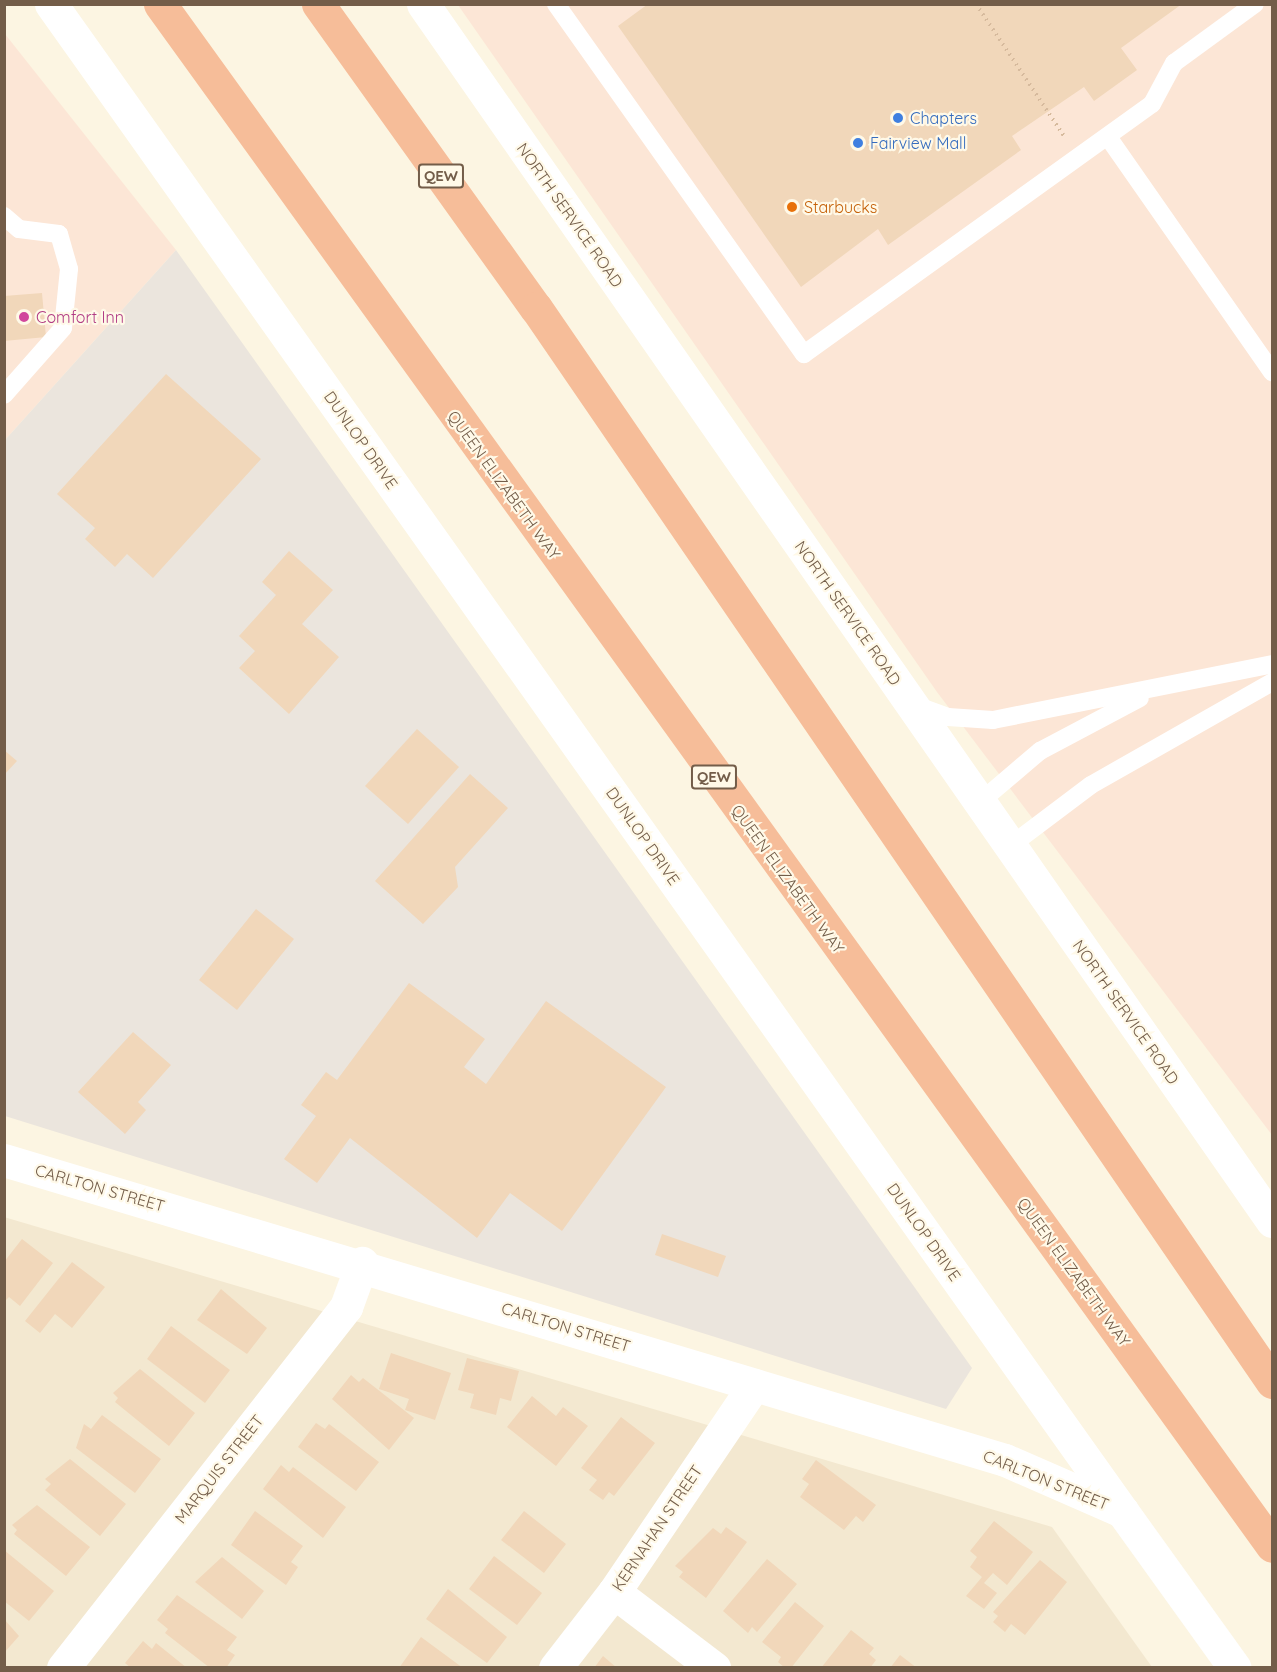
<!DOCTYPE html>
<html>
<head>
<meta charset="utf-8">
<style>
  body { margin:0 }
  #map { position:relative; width:1277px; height:1672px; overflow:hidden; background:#fcf5e2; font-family:Quicksand,sans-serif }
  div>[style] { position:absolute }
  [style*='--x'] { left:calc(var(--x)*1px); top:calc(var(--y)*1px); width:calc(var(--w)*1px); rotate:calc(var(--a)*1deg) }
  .residential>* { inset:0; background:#f3e8d0 }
  .commercial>* { inset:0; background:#fce6d6 }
  .industrial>* { inset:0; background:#ebe5dd }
  .building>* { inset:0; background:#f1d7ba }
  .path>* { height:4px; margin-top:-2px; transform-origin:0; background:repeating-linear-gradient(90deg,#d6ba9d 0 1.5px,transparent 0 6px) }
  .service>* { height:18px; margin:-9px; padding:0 9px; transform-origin:9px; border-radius:9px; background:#fff }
  .minor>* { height:33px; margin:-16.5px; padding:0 16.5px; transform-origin:16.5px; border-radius:16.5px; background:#fff }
  .tertiary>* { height:33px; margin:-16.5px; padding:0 16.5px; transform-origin:16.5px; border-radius:16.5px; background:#fff }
  .secondary>* { height:33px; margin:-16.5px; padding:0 16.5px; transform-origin:16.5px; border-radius:16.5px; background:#fff }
  .motorway>* { height:33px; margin:-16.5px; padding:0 16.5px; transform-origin:16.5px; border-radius:16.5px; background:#f6bd99 }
  .dots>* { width:16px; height:16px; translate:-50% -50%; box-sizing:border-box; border:3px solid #fff9e8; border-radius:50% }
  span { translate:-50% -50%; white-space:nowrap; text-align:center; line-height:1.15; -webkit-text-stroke:4.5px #fff9e8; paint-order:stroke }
  .shield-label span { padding:2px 4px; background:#fff9e8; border:2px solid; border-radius:4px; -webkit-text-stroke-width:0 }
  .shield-label { font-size:15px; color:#735d49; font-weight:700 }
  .shop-label { font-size:16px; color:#366cbe }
  .left { translate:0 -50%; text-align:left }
  .food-label { font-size:16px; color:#c56008 }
  .street-label { font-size:16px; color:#735d49 }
  .hotel-label { font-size:16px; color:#b23c85 }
  .frame { position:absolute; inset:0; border:6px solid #735d49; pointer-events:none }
</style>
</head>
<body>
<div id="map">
  <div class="residential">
    <i style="clip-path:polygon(4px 1217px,1052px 1527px,1152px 1667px,5px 1667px)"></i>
  </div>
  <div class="commercial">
    <i style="clip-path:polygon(458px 5px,1272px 5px,1272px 1135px,937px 692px)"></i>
    <i style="clip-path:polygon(5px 34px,176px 250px,5px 440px)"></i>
  </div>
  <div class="industrial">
    <i style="clip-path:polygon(176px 250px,972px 1368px,946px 1409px,5px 1116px,5px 440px)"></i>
  </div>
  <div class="building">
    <i style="clip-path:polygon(648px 4px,1182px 4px,1121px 48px,1137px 70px,1094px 101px,1084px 87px,1012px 136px,1021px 150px,888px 245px,878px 229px,801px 287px,618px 26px)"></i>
    <i style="clip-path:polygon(42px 293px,46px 337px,4px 341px,4px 296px)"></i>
    <i style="clip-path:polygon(166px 374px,261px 459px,153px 578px,127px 554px,115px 567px,85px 539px,95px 528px,57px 494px)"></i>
    <i style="clip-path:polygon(289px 551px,333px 590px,302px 624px,339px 657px,289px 714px,239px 668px,255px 651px,239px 636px,276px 595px,262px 582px)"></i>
    <i style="clip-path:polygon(417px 729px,459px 767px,408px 824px,365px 786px)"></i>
    <i style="clip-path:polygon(4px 750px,17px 761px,4px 775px)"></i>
    <i style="clip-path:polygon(470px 774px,508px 808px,455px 867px,458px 887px,423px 924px,375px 881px)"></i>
    <i style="clip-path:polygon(256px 909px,294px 939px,237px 1010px,199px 980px)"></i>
    <i style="clip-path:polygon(409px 983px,485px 1039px,464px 1067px,486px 1084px,546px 1001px,666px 1087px,562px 1231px,510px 1193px,477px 1238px,350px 1138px,317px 1183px,284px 1159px,316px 1116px,301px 1105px,326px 1072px,337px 1080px)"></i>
    <i style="clip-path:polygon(133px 1032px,171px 1065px,138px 1102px,146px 1110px,125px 1134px,78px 1092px)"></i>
    <i style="clip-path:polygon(662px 1234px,726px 1256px,718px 1277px,655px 1255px)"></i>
    <i style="clip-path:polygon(22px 1239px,53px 1263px,20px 1306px,9px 1297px,4px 1302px,4px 1262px)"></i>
    <i style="clip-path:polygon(72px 1262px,105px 1287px,72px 1328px,55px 1314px,40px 1333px,25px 1321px)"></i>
    <i style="clip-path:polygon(221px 1289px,267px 1328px,247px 1354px,197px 1320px)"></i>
    <i style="clip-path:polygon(171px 1326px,230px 1370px,205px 1403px,147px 1359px)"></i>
    <i style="clip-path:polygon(391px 1353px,451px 1373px,435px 1420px,405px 1410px,409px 1399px,379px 1389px)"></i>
    <i style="clip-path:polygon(467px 1358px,519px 1371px,511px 1401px,500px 1398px,496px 1415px,470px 1408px,474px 1394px,458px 1390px)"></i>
    <i style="clip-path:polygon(140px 1369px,195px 1413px,169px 1446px,115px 1402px,118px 1398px,113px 1393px)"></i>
    <i style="clip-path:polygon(351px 1375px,359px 1382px,363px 1378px,414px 1418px,389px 1450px,332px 1399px)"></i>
    <i style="clip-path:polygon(532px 1396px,556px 1416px,563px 1407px,588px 1426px,556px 1466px,507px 1427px)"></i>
    <i style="clip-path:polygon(102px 1415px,161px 1459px,135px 1493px,76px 1448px,84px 1424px,91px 1429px)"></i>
    <i style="clip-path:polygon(621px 1417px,655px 1443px,614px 1496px,609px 1492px,603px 1500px,589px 1490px,597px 1480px,581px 1468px)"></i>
    <i style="clip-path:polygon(316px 1423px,325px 1429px,329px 1424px,379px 1462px,356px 1491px,298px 1447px)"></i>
    <i style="clip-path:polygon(70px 1459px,126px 1504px,100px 1536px,45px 1490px,51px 1484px,45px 1479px)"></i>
    <i style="clip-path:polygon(816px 1460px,876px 1505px,863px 1522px,856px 1516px,844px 1530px,800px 1497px,809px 1484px,802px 1479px)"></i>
    <i style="clip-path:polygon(281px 1465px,289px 1472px,293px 1467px,346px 1507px,323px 1538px,263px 1489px)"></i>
    <i style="clip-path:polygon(37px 1505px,90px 1547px,66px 1576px,14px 1534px,17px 1530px,12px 1525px)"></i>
    <i style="clip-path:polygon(255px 1511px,303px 1546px,291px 1562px,298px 1567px,286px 1585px,231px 1545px)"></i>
    <i style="clip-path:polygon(524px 1511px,566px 1544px,544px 1573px,501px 1540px)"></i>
    <i style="clip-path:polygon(994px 1521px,1033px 1552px,1007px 1585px,993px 1573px,984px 1583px,997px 1593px,984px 1609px,966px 1596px,982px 1577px,970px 1567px,977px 1557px,970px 1551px)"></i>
    <i style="clip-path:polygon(726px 1527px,747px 1542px,706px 1598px,679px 1577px,683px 1572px,675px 1566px,713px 1528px,721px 1534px)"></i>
    <i style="clip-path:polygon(4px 1550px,54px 1591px,29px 1621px,4px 1601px)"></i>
    <i style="clip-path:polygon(494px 1556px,542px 1593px,517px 1625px,469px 1589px)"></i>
    <i style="clip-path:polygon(222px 1557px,264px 1591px,242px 1619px,195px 1582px)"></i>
    <i style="clip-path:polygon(767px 1559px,797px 1584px,757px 1632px,752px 1627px,748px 1633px,723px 1611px)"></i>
    <i style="clip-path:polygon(1040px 1560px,1067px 1582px,1025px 1635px,1011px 1624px,1005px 1632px,993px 1622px,998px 1616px,993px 1612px)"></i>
    <i style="clip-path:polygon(448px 1589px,507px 1637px,487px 1663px,426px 1619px)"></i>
    <i style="clip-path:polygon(177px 1595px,237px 1637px,227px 1650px,235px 1655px,226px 1668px,210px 1668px,165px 1633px,168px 1629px,157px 1620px)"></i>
    <i style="clip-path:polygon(795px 1602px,824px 1626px,791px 1668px,785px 1668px,778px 1662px,781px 1657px,762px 1642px)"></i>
    <i style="clip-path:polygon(4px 1619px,19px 1636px,4px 1653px)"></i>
    <i style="clip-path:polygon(851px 1630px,874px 1648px,869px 1654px,876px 1660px,870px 1668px,821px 1668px)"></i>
    <i style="clip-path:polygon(421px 1637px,463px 1668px,399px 1668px)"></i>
    <i style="clip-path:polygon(143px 1641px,152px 1649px,156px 1643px,187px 1668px,131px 1668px,125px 1663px)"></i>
    <i style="clip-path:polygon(900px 1655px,917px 1668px,890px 1668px)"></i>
    <i style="clip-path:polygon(603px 1656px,617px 1668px,594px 1668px)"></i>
  </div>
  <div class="path">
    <i style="--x:976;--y:4;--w:159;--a:56.3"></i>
  </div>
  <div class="service">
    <i style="--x:556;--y:4;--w:429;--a:54.7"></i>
    <i style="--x:804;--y:354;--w:428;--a:-35.7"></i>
    <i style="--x:1152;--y:104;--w:47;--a:-61.8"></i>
    <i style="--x:1174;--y:63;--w:100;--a:-36.1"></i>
    <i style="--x:1108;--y:137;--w:287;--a:55.1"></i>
    <i style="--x:4;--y:216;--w:20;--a:41"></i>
    <i style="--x:19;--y:229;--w:40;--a:7.1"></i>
    <i style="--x:59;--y:234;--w:36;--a:74"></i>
    <i style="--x:69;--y:269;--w:59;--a:95.8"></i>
    <i style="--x:63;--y:328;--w:89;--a:131.4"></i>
    <i style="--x:915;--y:705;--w:35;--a:20"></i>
    <i style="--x:948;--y:717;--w:45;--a:3.8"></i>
    <i style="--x:993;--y:720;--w:285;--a:-11.3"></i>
    <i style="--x:980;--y:802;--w:79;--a:-40.4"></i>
    <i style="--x:1040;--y:751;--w:113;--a:-27.9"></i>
    <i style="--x:1010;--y:846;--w:101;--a:-37"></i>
    <i style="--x:1091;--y:785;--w:208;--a:-29.6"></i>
  </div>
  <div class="minor">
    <i style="--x:614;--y:1592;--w:126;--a:37.2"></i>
    <i style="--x:63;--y:1668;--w:459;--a:-51.9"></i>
    <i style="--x:346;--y:1307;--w:47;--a:-70"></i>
    <i style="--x:555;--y:1668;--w:96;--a:-52.2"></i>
    <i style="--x:614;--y:1592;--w:250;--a:-55.9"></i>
  </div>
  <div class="tertiary">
    <i style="--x:51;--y:4;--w:1849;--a:54.6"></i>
    <i style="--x:423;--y:4;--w:1484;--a:55.1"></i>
  </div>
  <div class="secondary">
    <i style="--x:4;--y:1160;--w:1045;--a:16.68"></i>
    <i style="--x:1005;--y:1460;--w:128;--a:23.6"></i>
    <i style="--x:1122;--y:1511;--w:193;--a:54.3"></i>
  </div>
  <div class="motorway">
    <i style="--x:160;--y:4;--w:1901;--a:54.2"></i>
    <i style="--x:318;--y:4;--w:374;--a:54.4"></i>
    <i style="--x:536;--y:308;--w:1302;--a:55.58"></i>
  </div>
  <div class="dots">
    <i style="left:898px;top:118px;background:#3f7fe0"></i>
    <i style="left:858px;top:143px;background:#3f7fe0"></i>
    <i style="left:792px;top:207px;background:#e8710a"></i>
    <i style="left:24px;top:317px;background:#d1479c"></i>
  </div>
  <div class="shield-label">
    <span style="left:441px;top:176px">QEW</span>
    <span style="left:714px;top:777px">QEW</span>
  </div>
  <div class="shop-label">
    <span class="left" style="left:910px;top:118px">Chapters</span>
    <span class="left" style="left:870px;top:143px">Fairview Mall</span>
  </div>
  <div class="food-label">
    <span class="left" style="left:804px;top:207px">Starbucks</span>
  </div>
  <div class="street-label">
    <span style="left:570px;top:215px;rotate:55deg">NORTH SERVICE ROAD</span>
    <span style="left:361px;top:440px;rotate:55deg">DUNLOP DRIVE</span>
    <span style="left:504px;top:485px;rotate:54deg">QUEEN ELIZABETH WAY</span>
    <span style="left:848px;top:613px;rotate:55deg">NORTH SERVICE ROAD</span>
    <span style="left:643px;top:836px;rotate:55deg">DUNLOP DRIVE</span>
    <span style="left:788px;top:879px;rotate:54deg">QUEEN ELIZABETH WAY</span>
    <span style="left:1126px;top:1012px;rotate:55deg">NORTH SERVICE ROAD</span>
    <span style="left:100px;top:1188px;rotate:16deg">CARLTON STREET</span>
    <span style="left:924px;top:1232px;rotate:55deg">DUNLOP DRIVE</span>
    <span style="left:1074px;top:1272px;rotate:54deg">QUEEN ELIZABETH WAY</span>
    <span style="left:566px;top:1327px;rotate:17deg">CARLTON STREET</span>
    <span style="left:219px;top:1469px;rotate:-52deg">MARQUIS STREET</span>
    <span style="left:1046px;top:1480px;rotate:22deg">CARLTON STREET</span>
    <span style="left:657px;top:1528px;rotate:-56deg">KERNAHAN STREET</span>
  </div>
  <div class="hotel-label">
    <span class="left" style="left:36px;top:317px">Comfort Inn</span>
  </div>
  <div class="frame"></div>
</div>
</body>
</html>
